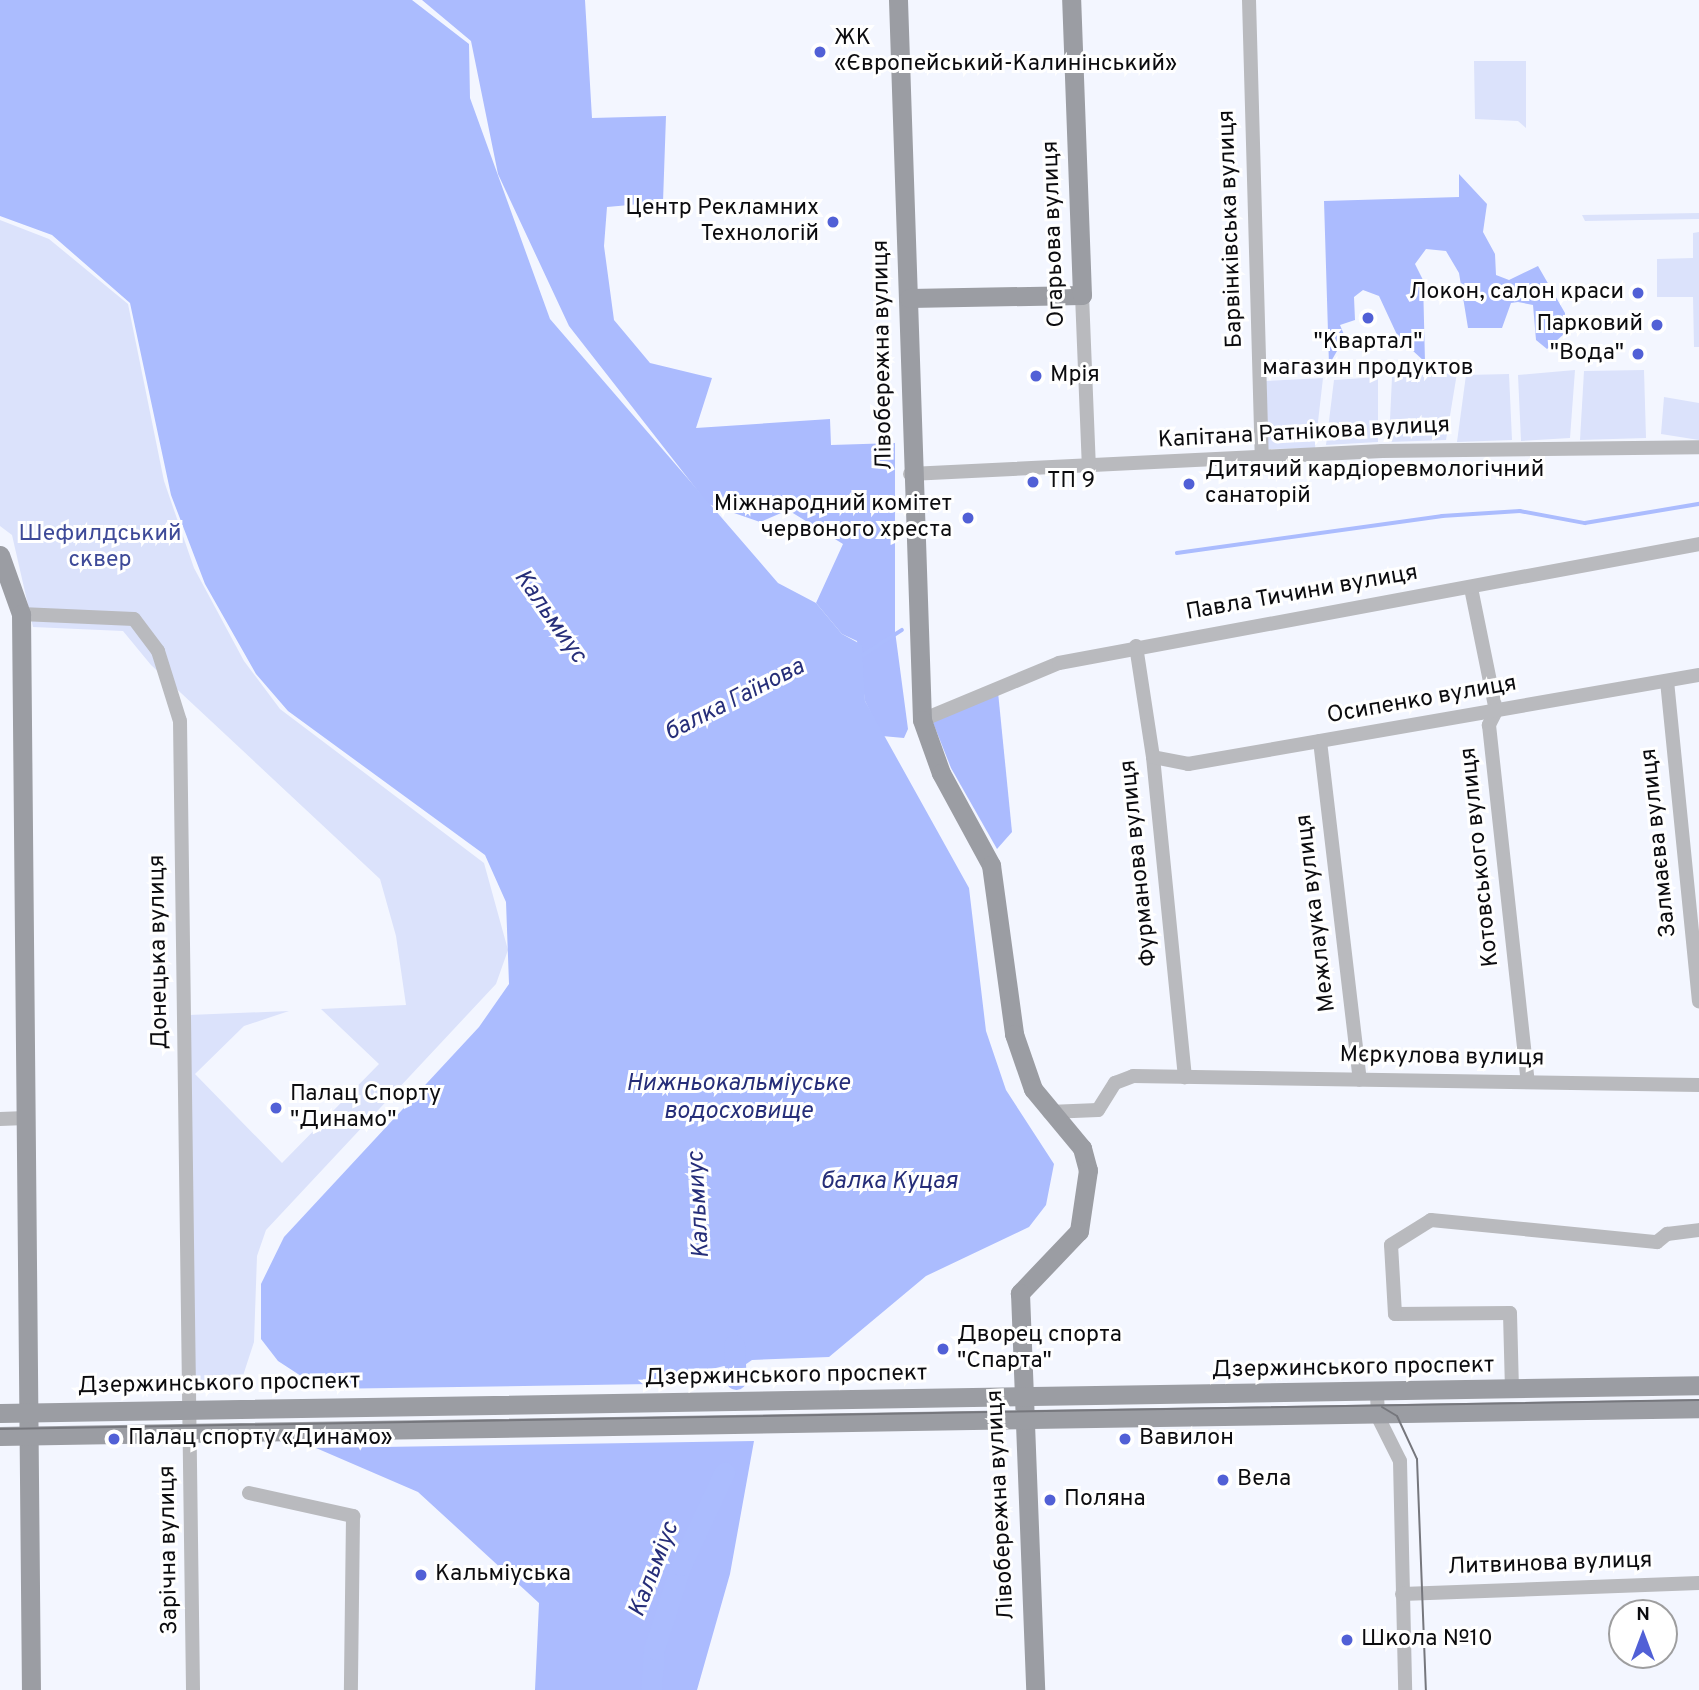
<!DOCTYPE html>
<html>
<head>
<meta charset="utf-8">
<style>
  body { margin:0 }
  #map { position:relative; width:1699px; height:1690px; overflow:hidden; background:#f3f6ff; font-family:Overpass,sans-serif }
  div>[style] { position:absolute }
  [style*='--x'] { left:calc(var(--x)*1px); top:calc(var(--y)*1px); width:calc(var(--w)*1px); rotate:calc(var(--a)*1deg) }
  .green>* { inset:0; background:#dbe2fb }
  .forest>* { inset:0; background:#abbbfe }
  .water>* { inset:0; background:#abbcfe }
  .stream>* { height:3.5px; margin:-1.75px; padding:0 1.75px; transform-origin:1.75px; border-radius:1.75px; background:#abbcfe }
  .river>* { height:21px; margin:-10.5px; padding:0 10.5px; transform-origin:10.5px; border-radius:10.5px; background:#abbcfe }
  .street>* { height:14px; margin:-7px; padding:0 7px; transform-origin:7px; border-radius:7px; background:#b9babe }
  .secondary>* { height:19px; margin:-9.5px; padding:0 9.5px; transform-origin:9.5px; border-radius:9.5px; background:#9b9da3 }
  .tram>* { height:2px; margin:-1px; padding:0 1px; transform-origin:1px; border-radius:1px; background:#76777d }
  .dots>* { width:19px; height:19px; translate:-50% -50%; box-sizing:border-box; border:4px solid #fff; border-radius:50% }
  span { translate:-50% -50%; white-space:nowrap; text-align:center; line-height:1.15; -webkit-text-stroke:6px #fff; paint-order:stroke }
  .poi-label { font-size:23px; color:#0c0c0f }
  .left { translate:0 -50%; text-align:left }
  .right { translate:-100% -50%; text-align:right }
  .street-label { font-size:23px; color:#0c0c0f }
  .park-label { font-size:23px; color:#3e4a98 }
  .water-label { font-size:24px; color:#262e79; font-style:italic }
  .north { position:absolute; left:1608px; top:1599px; width:70px; height:70px; box-sizing:border-box; background:#fff; border:2px solid #9e9e9f; border-radius:50%; rotate:0deg; font-size:19px; font-weight:700; line-height:28px; text-align:center; color:#0c0c0f }
  .north::after { content:''; display:block; margin:auto; width:24px; height:32px; background:#5160d6; clip-path:polygon(50% 0,100% 100%,50% 72%,0 100%) }
</style>
</head>
<body>
<div id="map">
  <div class="green">
    <i style="clip-path:polygon(1474px 61px,1526px 61px,1526px 128px,1518px 121px,1475px 119px)"></i>
    <i style="clip-path:polygon(1699px 213px,1699px 219px,1585px 221px,1582px 215px)"></i>
    <i style="clip-path:polygon(0 220px,49px 239px,128px 304px,164px 481px,194px 568px,244px 661px,280px 709px,484px 863px,508px 950px,496px 984px,266px 1230px,257px 1256px,254px 1342px,238px 1391px,193px 1391px,189px 1015px,289px 1011px,244px 1026px,195px 1074px,282px 1163px,379px 1064px,321px 1009px,406px 1005px,396px 936px,380px 879px,151px 665px,123px 631px,33px 627px,12px 535px,0 526px)"></i>
    <i style="clip-path:polygon(1699px 232px,1699px 347px,1694px 347px,1693px 297px,1657px 297px,1657px 259px,1693px 258px,1693px 233px)"></i>
    <i style="clip-path:polygon(1575px 370px,1570px 438px,1521px 441px,1518px 375px)"></i>
    <i style="clip-path:polygon(1644px 370px,1646px 438px,1580px 440px,1584px 371px)"></i>
    <i style="clip-path:polygon(1457px 373px,1446px 440px,1389px 442px,1392px 377px)"></i>
    <i style="clip-path:polygon(1509px 374px,1512px 440px,1457px 442px,1466px 375px)"></i>
    <i style="clip-path:polygon(1378px 377px,1378px 442px,1326px 445px,1334px 380px)"></i>
    <i style="clip-path:polygon(1323px 378px,1315px 448px,1268px 449px,1266px 381px)"></i>
    <i style="clip-path:polygon(1664px 397px,1699px 403px,1699px 440px,1661px 434px)"></i>
  </div>
  <div class="forest">
    <i style="clip-path:polygon(422px 0,585px 0,592px 118px,666px 116px,663px 202px,607px 207px,604px 246px,614px 320px,650px 363px,712px 378px,696px 428px,830px 419px,831px 445px,895px 443px,895px 631px,908px 729px,904px 738px,882px 736px,865px 701px,857px 641px,842px 634px,816px 603px,843px 544px,788px 510px,760px 522px,708px 504px,569px 326px,498px 174px,471px 41px)"></i>
    <i style="clip-path:polygon(1459px 174px,1487px 204px,1483px 232px,1495px 254px,1496px 275px,1509px 280px,1538px 266px,1565px 313px,1564px 334px,1547px 349px,1536px 340px,1533px 305px,1518px 302px,1511px 303px,1502px 328px,1468px 328px,1459px 273px,1446px 251px,1426px 249px,1415px 264px,1423px 280px,1425px 362px,1398px 337px,1379px 296px,1363px 290px,1354px 297px,1355px 320px,1340px 325px,1345px 337px,1329px 365px,1324px 201px,1459px 197px)"></i>
    <i style="clip-path:polygon(998px 692px,1012px 832px,997px 849px,951px 768px,932px 720px)"></i>
    <i style="clip-path:polygon(754px 1441px,730px 1574px,697px 1690px,535px 1690px,539px 1603px,418px 1492px,316px 1448px)"></i>
  </div>
  <div class="water">
    <i style="clip-path:polygon(0 0,412px 0,469px 44px,470px 98px,550px 319px,778px 583px,816px 603px,842px 634px,862px 645px,865px 701px,969px 888px,986px 1031px,1006px 1090px,1054px 1164px,1046px 1205px,1029px 1227px,926px 1276px,829px 1357px,752px 1360px,736px 1371px,724px 1366px,651px 1384px,321px 1389px,278px 1361px,261px 1339px,261px 1284px,284px 1237px,479px 1027px,509px 984px,506px 902px,485px 855px,288px 711px,256px 674px,205px 584px,171px 495px,130px 303px,52px 235px,0 216px)"></i>
  </div>
  <div class="stream">
    <i style="--x:1177;--y:553;--w:268;--a:-7.9"></i>
    <i style="--x:1442;--y:516;--w:78;--a:-3.7"></i>
    <i style="--x:1520;--y:511;--w:66;--a:10.5"></i>
    <i style="--x:1585;--y:523;--w:116;--a:-9.5"></i>
    <i style="--x:863;--y:655;--w:46;--a:-32.7"></i>
  </div>
  <div class="river">
    <i style="--x:734;--y:1345;--w:34;--a:87"></i>
    <i style="--x:651;--y:1690;--w:41;--a:-85.8"></i>
    <i style="--x:654;--y:1649;--w:88;--a:-72.2"></i>
    <i style="--x:681;--y:1565;--w:102;--a:-64.9"></i>
  </div>
  <div class="street">
    <i style="--x:1249;--y:0;--w:457;--a:88.4"></i>
    <i style="--x:1082;--y:295;--w:171;--a:87.7"></i>
    <i style="--x:910;--y:474;--w:473;--a:-2.8"></i>
    <i style="--x:1382;--y:451;--w:317;--a:-0.7"></i>
    <i style="--x:1471;--y:588;--w:126;--a:78.5"></i>
    <i style="--x:1496;--y:711;--w:16;--a:117"></i>
    <i style="--x:1489;--y:725;--w:359;--a:83.8"></i>
    <i style="--x:21;--y:614;--w:113;--a:2.5"></i>
    <i style="--x:134;--y:619;--w:40;--a:53"></i>
    <i style="--x:158;--y:651;--w:73;--a:72.6"></i>
    <i style="--x:180;--y:721;--w:969;--a:89.23"></i>
    <i style="--x:1136;--y:646;--w:112;--a:81.3"></i>
    <i style="--x:1153;--y:757;--w:322;--a:84.3"></i>
    <i style="--x:1667;--y:681;--w:322;--a:84.3"></i>
    <i style="--x:922;--y:720;--w:148;--a:-22.6"></i>
    <i style="--x:1059;--y:663;--w:651;--a:-10.53"></i>
    <i style="--x:1320;--y:741;--w:341;--a:83.3"></i>
    <i style="--x:1153;--y:757;--w:36;--a:11"></i>
    <i style="--x:1188;--y:764;--w:519;--a:-9.88"></i>
    <i style="--x:1049;--y:1112;--w:49;--a:-2.3"></i>
    <i style="--x:1098;--y:1110;--w:32;--a:-58"></i>
    <i style="--x:1115;--y:1083;--w:19;--a:-21"></i>
    <i style="--x:1133;--y:1076;--w:566;--a:0.91"></i>
    <i style="--x:0;--y:1119;--w:26;--a:-2"></i>
    <i style="--x:1512;--y:1390;--w:77;--a:-91.5"></i>
    <i style="--x:1510;--y:1313;--w:115;--a:179.5"></i>
    <i style="--x:1395;--y:1314;--w:69;--a:-93.3"></i>
    <i style="--x:1391;--y:1245;--w:47;--a:-32"></i>
    <i style="--x:1431;--y:1220;--w:227;--a:5.6"></i>
    <i style="--x:1657;--y:1242;--w:13;--a:-39"></i>
    <i style="--x:1667;--y:1234;--w:32;--a:-7"></i>
    <i style="--x:1377;--y:1395;--w:22;--a:87"></i>
    <i style="--x:1378;--y:1417;--w:49;--a:63.4"></i>
    <i style="--x:1400;--y:1461;--w:229;--a:88.7"></i>
    <i style="--x:249;--y:1493;--w:107;--a:12.5"></i>
    <i style="--x:353;--y:1516;--w:174;--a:90.7"></i>
    <i style="--x:1402;--y:1594;--w:297;--a:-2.1"></i>
  </div>
  <div class="secondary">
    <i style="--x:898;--y:0;--w:720;--a:88.09"></i>
    <i style="--x:922;--y:720;--w:56;--a:70.3"></i>
    <i style="--x:941;--y:773;--w:105;--a:61.5"></i>
    <i style="--x:991;--y:865;--w:171;--a:82.2"></i>
    <i style="--x:1014;--y:1034;--w:58;--a:70.9"></i>
    <i style="--x:1033;--y:1089;--w:77;--a:50.3"></i>
    <i style="--x:1082;--y:1148;--w:23;--a:75"></i>
    <i style="--x:1088;--y:1170;--w:62;--a:98.4"></i>
    <i style="--x:1079;--y:1231;--w:86;--a:133.6"></i>
    <i style="--x:1020;--y:1293;--w:397;--a:87.8"></i>
    <i style="--x:909;--y:298;--w:173;--a:-1"></i>
    <i style="--x:1082;--y:295;--w:295;--a:-92.1"></i>
    <i style="--x:0;--y:555;--w:63;--a:70.4"></i>
    <i style="--x:21;--y:614;--w:1076;--a:89.47"></i>
    <i style="--x:0;--y:1413;--w:1699;--a:-0.94"></i>
    <i style="--x:0;--y:1436;--w:1699;--a:-0.94"></i>
  </div>
  <div class="tram">
    <i style="--x:1382;--y:1407;--w:17;--a:31"></i>
    <i style="--x:1397;--y:1416;--w:47;--a:65.1"></i>
    <i style="--x:1417;--y:1459;--w:231;--a:87.8"></i>
    <i style="--x:0;--y:1429;--w:1699;--a:-0.98"></i>
  </div>
  <div class="dots">
    <i style="left:820px;top:52px;background:#5160d6"></i>
    <i style="left:833px;top:222px;background:#5160d6"></i>
    <i style="left:1638px;top:293px;background:#5160d6"></i>
    <i style="left:1368px;top:318px;background:#5160d6"></i>
    <i style="left:1657px;top:325px;background:#5160d6"></i>
    <i style="left:1638px;top:354px;background:#5160d6"></i>
    <i style="left:1036px;top:376px;background:#5160d6"></i>
    <i style="left:1033px;top:482px;background:#5160d6"></i>
    <i style="left:1189px;top:484px;background:#5160d6"></i>
    <i style="left:968px;top:518px;background:#5160d6"></i>
    <i style="left:276px;top:1108px;background:#5160d6"></i>
    <i style="left:943px;top:1349px;background:#5160d6"></i>
    <i style="left:114px;top:1439px;background:#5160d6"></i>
    <i style="left:1125px;top:1439px;background:#5160d6"></i>
    <i style="left:1223px;top:1480px;background:#5160d6"></i>
    <i style="left:1050px;top:1500px;background:#5160d6"></i>
    <i style="left:421px;top:1575px;background:#5160d6"></i>
    <i style="left:1347px;top:1640px;background:#5160d6"></i>
  </div>
  <div class="poi-label">
    <span class="left" style="left:834px;top:52px">ЖК<br>«Європейський-Калинінський»</span>
    <span class="right" style="left:819px;top:222px">Центр Рекламних<br>Технологій</span>
    <span class="right" style="left:1624px;top:293px">Локон, салон краси</span>
    <span class="right" style="left:1643px;top:325px">Парковий</span>
    <span style="left:1368px;top:356px">"Квартал"<br>магазин продуктов</span>
    <span class="right" style="left:1624px;top:354px">"Вода"</span>
    <span class="left" style="left:1050px;top:376px">Мрія</span>
    <span class="left" style="left:1205px;top:484px">Дитячий кардіоревмологічний<br>санаторій</span>
    <span class="left" style="left:1047px;top:482px">ТП 9</span>
    <span class="right" style="left:952px;top:518px">Міжнародний комітет<br>червоного хреста</span>
    <span class="left" style="left:290px;top:1108px">Палац Спорту<br>"Динамо"</span>
    <span class="left" style="left:957px;top:1349px">Дворец спорта<br>"Спарта"</span>
    <span class="left" style="left:128px;top:1439px">Палац спорту «Динамо»</span>
    <span class="left" style="left:1139px;top:1439px">Вавилон</span>
    <span class="left" style="left:1237px;top:1480px">Вела</span>
    <span class="left" style="left:1064px;top:1500px">Поляна</span>
    <span class="left" style="left:435px;top:1575px">Кальміуська</span>
    <span class="left" style="left:1361px;top:1640px">Школа №10</span>
  </div>
  <div class="street-label">
    <span style="left:1232px;top:229px;rotate:-92deg">Барвінківська вулиця</span>
    <span style="left:1055px;top:234px;rotate:-92deg">Огарьова вулиця</span>
    <span style="left:884px;top:355px;rotate:-91deg">Лівобережна вулиця</span>
    <span style="left:1304px;top:434px;rotate:-3deg">Капітана Ратнікова вулиця</span>
    <span style="left:1302px;top:594px;rotate:-10deg">Павла Тичини вулиця</span>
    <span style="left:1422px;top:701px;rotate:-10deg">Осипенко вулиця</span>
    <span style="left:1660px;top:843px;rotate:-96deg">Залмаєва вулиця</span>
    <span style="left:1481px;top:857px;rotate:-96deg">Котовського вулиця</span>
    <span style="left:1140px;top:863px;rotate:-96deg">Фурманова вулиця</span>
    <span style="left:1317px;top:913px;rotate:-97deg">Межлаука вулиця</span>
    <span style="left:160px;top:952px;rotate:-91deg">Донецька вулиця</span>
    <span style="left:1442px;top:1058px;rotate:1deg">Мєркулова вулиця</span>
    <span style="left:1353px;top:1369px;rotate:-1deg">Дзержинського проспект</span>
    <span style="left:786px;top:1377px;rotate:-1deg">Дзержинського проспект</span>
    <span style="left:219px;top:1385px;rotate:-1deg">Дзержинського проспект</span>
    <span style="left:1002px;top:1505px;rotate:-93deg">Лівобережна вулиця</span>
    <span style="left:170px;top:1550px;rotate:-91deg">Зарічна вулиця</span>
    <span style="left:1550px;top:1565px;rotate:-2deg">Литвинова вулиця</span>
  </div>
  <div class="park-label">
    <span style="left:100px;top:548px">Шефилдський<br>сквер</span>
  </div>
  <div class="water-label">
    <span style="left:549px;top:617px;rotate:55deg">Кальмиус</span>
    <span style="left:735px;top:701px;rotate:-27deg">балка Гаїнова</span>
    <span style="left:738px;top:1099px">Нижньокальміуське<br>водосховище</span>
    <span style="left:889px;top:1183px">балка Куцая</span>
    <span style="left:700px;top:1205px;rotate:-93deg">Кальмиус</span>
    <span style="left:655px;top:1570px;rotate:-69deg">Кальміус</span>
  </div>
  <div class="north">N</div>
</div>
</body>
</html>
